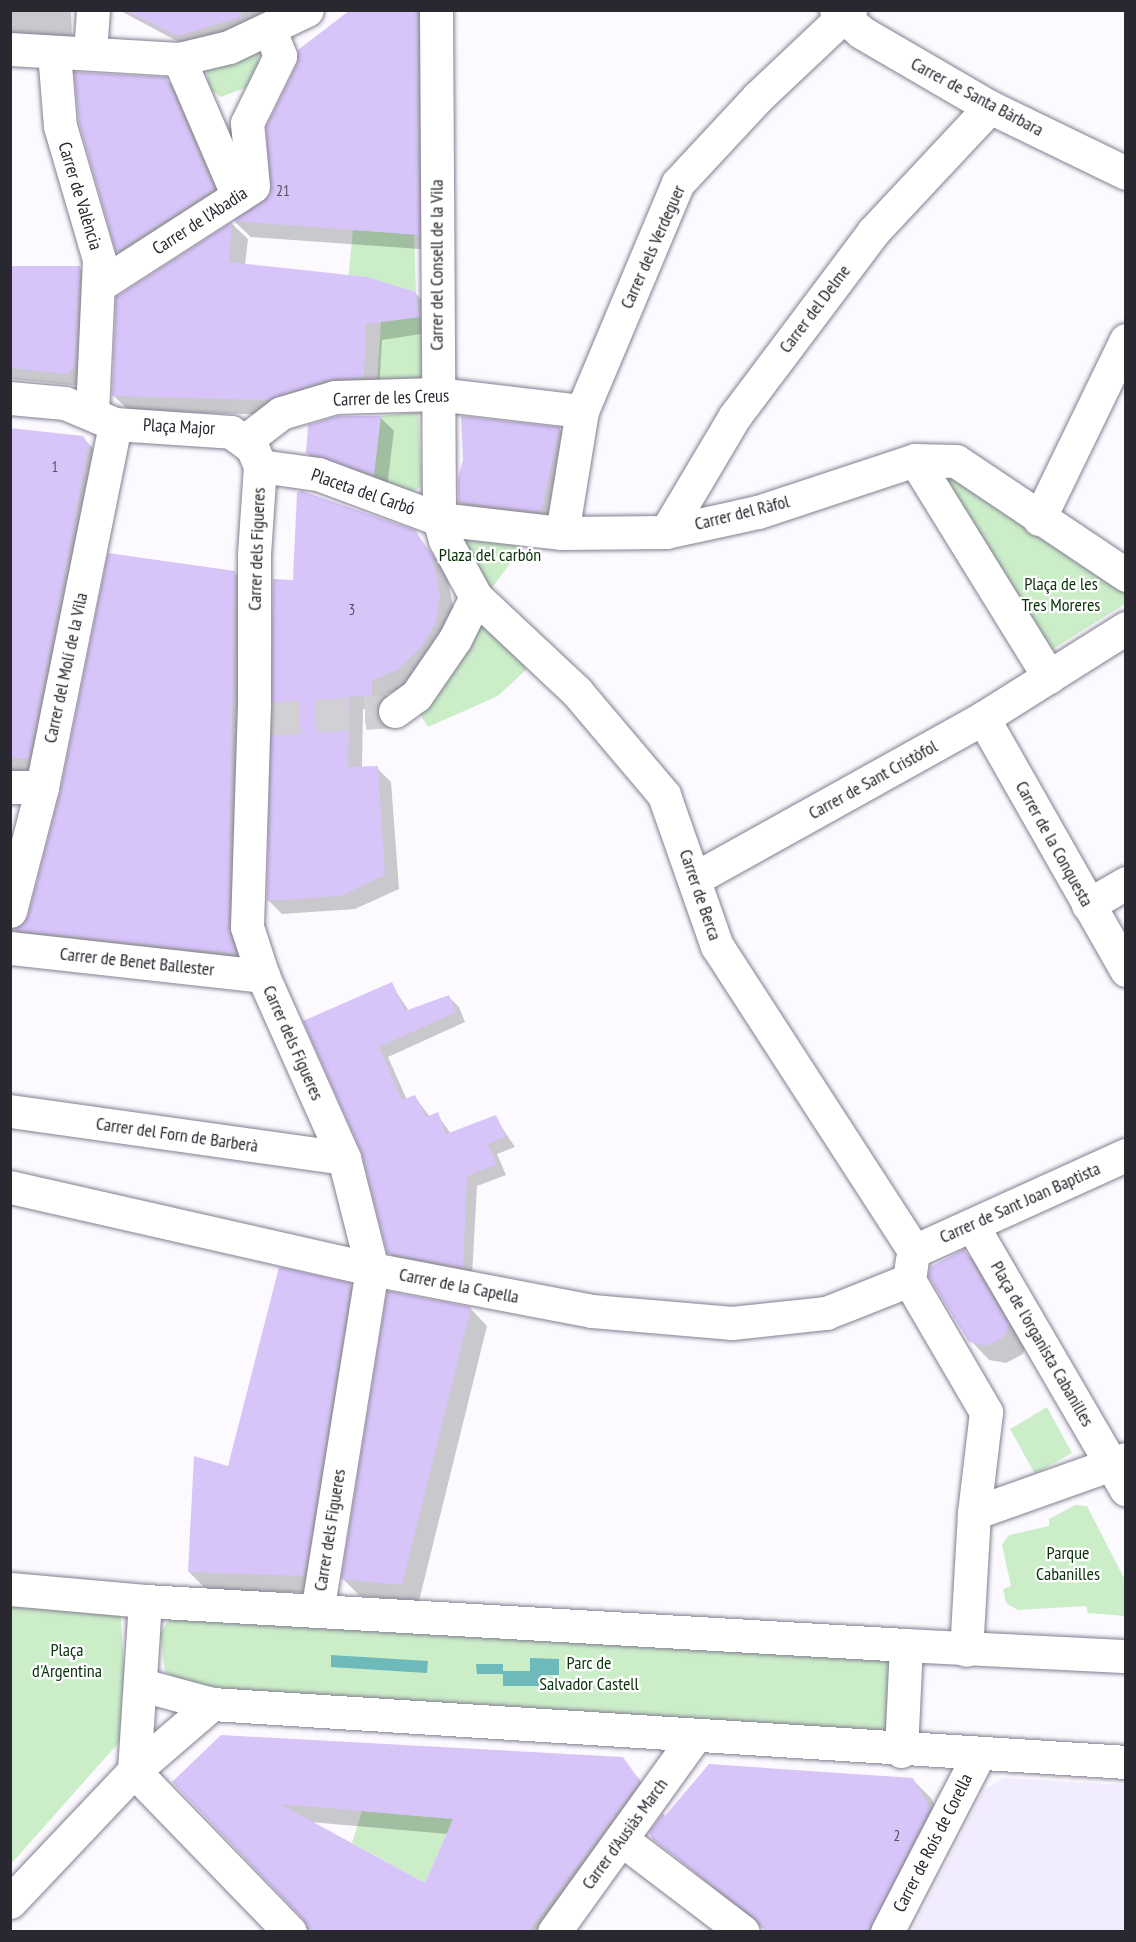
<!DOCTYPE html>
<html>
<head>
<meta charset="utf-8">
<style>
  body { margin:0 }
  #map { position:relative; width:1136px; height:1942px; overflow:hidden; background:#fcfaff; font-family:"PT Sans Narrow",sans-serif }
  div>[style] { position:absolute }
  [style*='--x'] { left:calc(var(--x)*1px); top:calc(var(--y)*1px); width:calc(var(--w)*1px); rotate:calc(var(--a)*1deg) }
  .built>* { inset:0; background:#f2edfe }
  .green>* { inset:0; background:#cbeec9 }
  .water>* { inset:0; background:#6ebabb }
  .shadow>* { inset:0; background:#0003 }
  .building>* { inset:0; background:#d7c5fa }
  .minor-tunnel>* { height:33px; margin-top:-16.5px; transform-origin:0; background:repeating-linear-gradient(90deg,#d2d0d5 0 33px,transparent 0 49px) }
  .roads { filter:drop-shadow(0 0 2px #847e91) drop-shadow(0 0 2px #847e91) }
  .minor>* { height:33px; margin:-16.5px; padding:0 16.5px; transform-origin:16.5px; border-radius:16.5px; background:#fff }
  span { translate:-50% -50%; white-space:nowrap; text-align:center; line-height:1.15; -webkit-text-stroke:4.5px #fff; paint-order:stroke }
  .number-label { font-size:15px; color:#544e62 }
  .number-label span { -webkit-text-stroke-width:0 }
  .street-label { font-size:18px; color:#29272f }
  .park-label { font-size:18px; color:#073308 }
  .frame { position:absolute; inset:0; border:12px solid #29272f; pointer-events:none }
</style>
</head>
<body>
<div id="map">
  <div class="built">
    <i style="clip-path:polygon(1004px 1778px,1125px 1785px,1125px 1931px,912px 1931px,984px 1790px)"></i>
  </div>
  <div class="green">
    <i style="clip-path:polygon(259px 51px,258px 83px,221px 97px,208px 88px,207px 69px)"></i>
    <i style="clip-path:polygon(353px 230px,414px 234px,416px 292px,348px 280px)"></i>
    <i style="clip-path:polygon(420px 317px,426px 382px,377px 380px,381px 322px)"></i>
    <i style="clip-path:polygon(418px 412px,422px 486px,409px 494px,372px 487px,380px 416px)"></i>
    <i style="clip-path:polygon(953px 471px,1125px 589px,1125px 604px,1048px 652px,930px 473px)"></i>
    <i style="clip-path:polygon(457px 536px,528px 540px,488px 593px)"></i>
    <i style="clip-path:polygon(477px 621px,530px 666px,498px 696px,428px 727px,420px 714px)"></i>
    <i style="clip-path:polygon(1047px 1407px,1072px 1453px,1035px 1474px,1010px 1429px)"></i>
    <i style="clip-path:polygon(1075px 1505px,1087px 1506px,1125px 1580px,1125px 1616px,1088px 1613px,1086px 1606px,1018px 1610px,1006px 1603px,1003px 1589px,1011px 1586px,1002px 1545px,1005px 1540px,1009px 1535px,1049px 1526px,1049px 1519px)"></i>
    <i style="clip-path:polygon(11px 1600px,120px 1606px,125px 1682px,121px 1740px,11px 1864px)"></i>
    <i style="clip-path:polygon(182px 1610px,891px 1654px,895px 1718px,884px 1732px,236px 1691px,181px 1681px,165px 1672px,160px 1634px,169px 1619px)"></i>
    <i style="clip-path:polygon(362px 1811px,453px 1819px,425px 1883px,352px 1843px)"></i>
  </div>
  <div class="water">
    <i style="clip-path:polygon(331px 1655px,428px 1661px,427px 1673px,331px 1667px)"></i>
    <i style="clip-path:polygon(530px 1658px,559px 1659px,559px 1675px,541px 1675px,540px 1686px,503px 1686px,503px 1674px,477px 1674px,476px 1664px,503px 1664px,503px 1671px,530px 1671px)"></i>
  </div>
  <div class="shadow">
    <i style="clip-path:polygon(10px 10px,71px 10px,72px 40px,10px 36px)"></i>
    <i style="clip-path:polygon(119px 10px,284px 10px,190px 48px)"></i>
    <i style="clip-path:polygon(353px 10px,428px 10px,434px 250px,251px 237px,235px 222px,272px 194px)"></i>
    <i style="clip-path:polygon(166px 79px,184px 97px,231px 207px,136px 269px,118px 251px,80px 122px)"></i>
    <i style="clip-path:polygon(232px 224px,248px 239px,245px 265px,415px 293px,431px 309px,434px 332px,382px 340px,379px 393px,284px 415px,129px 411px,113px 395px,118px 298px)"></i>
    <i style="clip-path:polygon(79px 267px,92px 280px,81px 386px,10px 379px,10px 269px)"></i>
    <i style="clip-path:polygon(380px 417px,394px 431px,387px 487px,321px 467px,307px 453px)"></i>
    <i style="clip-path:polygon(463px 417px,560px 429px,569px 438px,550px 520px,468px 511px,459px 502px,464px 460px)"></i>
    <i style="clip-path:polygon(10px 430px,82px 437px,95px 450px,41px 771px,10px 771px)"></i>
    <i style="clip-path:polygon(414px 531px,446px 572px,454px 610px,412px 682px,386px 695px,386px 710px,363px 709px,362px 768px,377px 768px,391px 782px,399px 889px,355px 909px,282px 914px,268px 900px,294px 581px)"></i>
    <i style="clip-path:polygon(235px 573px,244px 582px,244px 963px,25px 938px,16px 930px,30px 916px)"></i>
    <i style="clip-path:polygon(391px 984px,409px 1011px,449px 997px,459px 1007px,465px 1022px,388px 1057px,407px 1100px,415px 1097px,430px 1117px,437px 1114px,451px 1134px,495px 1117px,515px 1147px,497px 1154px,506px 1175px,477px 1186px,472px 1276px,399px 1263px,389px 1252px,363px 1150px,305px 1022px)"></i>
    <i style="clip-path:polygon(964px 1251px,982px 1269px,1026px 1344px,1023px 1354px,1006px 1363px,989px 1360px,971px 1341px)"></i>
    <i style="clip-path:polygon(350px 1285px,368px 1303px,321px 1593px,207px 1590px,189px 1572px,229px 1468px)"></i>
    <i style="clip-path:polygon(470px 1308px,487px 1326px,419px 1601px,360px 1596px,343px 1579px)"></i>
    <i style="clip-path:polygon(evenodd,222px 1737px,622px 1759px,656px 1799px,558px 1932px,311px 1932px,222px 1737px,310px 1822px,448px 1834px,426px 1885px,310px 1822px)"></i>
    <i style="clip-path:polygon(913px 1780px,931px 1798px,947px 1827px,895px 1932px,767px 1932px,653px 1838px)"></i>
  </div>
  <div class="building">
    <i style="clip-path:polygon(125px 10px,240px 10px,241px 17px,177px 36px)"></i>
    <i style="clip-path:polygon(350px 10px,417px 10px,419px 235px,233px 221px,270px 194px,266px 127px,297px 64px,298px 50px)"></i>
    <i style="clip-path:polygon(74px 72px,166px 77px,214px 189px,116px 252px,79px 123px)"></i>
    <i style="clip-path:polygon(232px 222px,229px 262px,367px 277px,416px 292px,419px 317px,366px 324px,364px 377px,330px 379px,267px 400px,112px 396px,116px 297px)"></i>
    <i style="clip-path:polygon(10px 266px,80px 266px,75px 365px,68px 374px,10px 368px)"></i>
    <i style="clip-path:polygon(338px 416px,381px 416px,374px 475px,306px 453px,308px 425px)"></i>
    <i style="clip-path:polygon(461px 416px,560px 427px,541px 512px,458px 502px,458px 478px,463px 460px)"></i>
    <i style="clip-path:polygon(10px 428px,83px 436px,89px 445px,29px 759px,10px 758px)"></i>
    <i style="clip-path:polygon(302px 491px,415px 530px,432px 556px,440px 595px,435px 624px,420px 649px,398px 669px,372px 681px,372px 697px,350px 696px,348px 767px,378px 766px,385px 875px,341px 896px,267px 901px,273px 579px,293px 580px,297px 492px)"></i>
    <i style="clip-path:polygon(108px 553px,235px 571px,228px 926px,236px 954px,14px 930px,28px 916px,60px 792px)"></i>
    <i style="clip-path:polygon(392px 982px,405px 1011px,449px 995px,456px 1012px,379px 1047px,402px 1100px,415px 1095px,426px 1117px,438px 1112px,446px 1134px,496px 1115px,506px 1136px,488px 1144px,497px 1164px,467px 1176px,463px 1267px,387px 1253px,361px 1151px,303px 1021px)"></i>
    <i style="clip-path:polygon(964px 1249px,1009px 1325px,1005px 1336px,987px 1346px,969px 1342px,928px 1276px,930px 1267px)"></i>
    <i style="clip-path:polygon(279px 1267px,351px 1283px,304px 1576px,188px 1572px,194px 1456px,228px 1466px)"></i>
    <i style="clip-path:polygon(387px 1291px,471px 1307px,402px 1585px,341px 1579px)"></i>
    <i style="clip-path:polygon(evenodd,221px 1735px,623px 1757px,640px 1781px,528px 1932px,308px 1932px,303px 1919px,172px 1782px,221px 1735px,280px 1804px,453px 1819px,425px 1883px,280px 1804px)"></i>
    <i style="clip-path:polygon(709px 1764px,913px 1778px,930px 1808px,868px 1932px,767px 1932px,754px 1917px,652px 1839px,649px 1832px,663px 1813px,665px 1816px)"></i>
  </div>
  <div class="minor-tunnel">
    <i style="--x:254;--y:704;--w:20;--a:49"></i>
    <i style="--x:267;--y:719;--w:128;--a:-3.6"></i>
  </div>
  <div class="roads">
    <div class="minor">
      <i style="--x:436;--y:10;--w:509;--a:89.66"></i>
      <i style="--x:439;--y:519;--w:22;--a:74"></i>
      <i style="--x:445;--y:540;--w:65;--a:61.5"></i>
      <i style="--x:476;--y:597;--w:139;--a:43.2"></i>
      <i style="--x:577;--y:692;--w:135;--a:49.8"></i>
      <i style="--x:664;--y:795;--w:160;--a:70.7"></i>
      <i style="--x:717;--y:946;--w:363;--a:57.1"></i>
      <i style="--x:836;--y:10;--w:33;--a:41"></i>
      <i style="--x:861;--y:32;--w:149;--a:30.2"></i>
      <i style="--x:990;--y:107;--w:151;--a:25.9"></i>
      <i style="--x:10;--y:49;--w:169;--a:3.4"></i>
      <i style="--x:179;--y:59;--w:51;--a:-13.5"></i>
      <i style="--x:229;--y:47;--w:86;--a:-25.4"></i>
      <i style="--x:54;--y:52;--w:74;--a:85.4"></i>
      <i style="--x:60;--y:126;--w:139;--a:73.7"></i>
      <i style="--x:99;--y:259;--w:154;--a:92.6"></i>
      <i style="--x:90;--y:52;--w:42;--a:-85.9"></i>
      <i style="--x:179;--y:59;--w:149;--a:66.7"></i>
      <i style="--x:98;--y:286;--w:184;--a:-32.8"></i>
      <i style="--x:253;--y:186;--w:63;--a:-95.4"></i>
      <i style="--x:247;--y:123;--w:75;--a:-63.8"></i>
      <i style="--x:280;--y:56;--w:28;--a:-111"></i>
      <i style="--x:10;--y:398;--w:55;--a:5.2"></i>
      <i style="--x:65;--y:403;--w:54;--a:22.8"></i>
      <i style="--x:115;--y:424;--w:116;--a:3.9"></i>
      <i style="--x:231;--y:432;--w:26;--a:36"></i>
      <i style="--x:252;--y:447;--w:21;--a:67"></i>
      <i style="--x:260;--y:466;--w:89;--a:93.9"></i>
      <i style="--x:254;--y:555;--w:149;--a:90"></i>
      <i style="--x:254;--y:704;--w:223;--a:91.8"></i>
      <i style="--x:247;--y:927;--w:52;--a:71.9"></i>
      <i style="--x:263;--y:976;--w:199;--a:66"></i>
      <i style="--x:344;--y:1158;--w:114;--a:75.8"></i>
      <i style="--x:372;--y:1269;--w:346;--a:99.1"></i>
      <i style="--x:246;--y:440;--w:44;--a:-37.6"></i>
      <i style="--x:281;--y:413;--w:56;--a:-16.5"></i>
      <i style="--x:335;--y:397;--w:102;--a:-1.7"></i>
      <i style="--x:437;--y:394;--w:146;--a:6.7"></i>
      <i style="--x:915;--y:460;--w:255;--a:58.3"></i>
      <i style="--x:260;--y:466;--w:59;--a:7.9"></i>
      <i style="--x:318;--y:474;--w:129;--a:20.4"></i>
      <i style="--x:439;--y:519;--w:124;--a:6.5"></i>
      <i style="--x:562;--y:533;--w:104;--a:-0.6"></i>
      <i style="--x:666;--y:532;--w:94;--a:-12.3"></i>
      <i style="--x:758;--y:512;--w:165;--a:-18.3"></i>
      <i style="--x:915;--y:460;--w:41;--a:1.4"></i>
      <i style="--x:956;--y:461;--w:205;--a:33.8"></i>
      <i style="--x:1039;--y:519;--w:199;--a:-64.1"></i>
      <i style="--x:666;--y:532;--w:135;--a:-59.3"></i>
      <i style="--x:735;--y:416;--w:230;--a:-53.1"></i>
      <i style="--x:873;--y:232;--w:171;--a:-46.9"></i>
      <i style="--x:562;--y:533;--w:124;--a:-80.7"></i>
      <i style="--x:582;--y:411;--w:247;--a:-67.2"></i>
      <i style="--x:678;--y:183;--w:117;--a:-47.1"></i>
      <i style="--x:758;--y:97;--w:127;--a:-43.4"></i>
      <i style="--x:395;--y:711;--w:26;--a:-36"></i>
      <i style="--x:416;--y:696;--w:69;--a:-55.6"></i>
      <i style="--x:455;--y:639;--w:47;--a:-63.4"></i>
      <i style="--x:983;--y:718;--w:290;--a:60.4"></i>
      <i style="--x:10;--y:787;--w:32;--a:0"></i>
      <i style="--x:694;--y:879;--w:331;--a:-29.1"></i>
      <i style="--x:983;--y:718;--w:169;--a:-32.2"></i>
      <i style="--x:1088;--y:905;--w:44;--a:-30.1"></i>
      <i style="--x:10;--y:911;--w:128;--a:-75.5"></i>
      <i style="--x:42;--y:787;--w:370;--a:-78.6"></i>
      <i style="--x:10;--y:948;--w:255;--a:6.3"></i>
      <i style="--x:10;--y:1111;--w:337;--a:8"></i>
      <i style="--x:10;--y:1187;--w:371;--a:12.8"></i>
      <i style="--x:372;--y:1269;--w:224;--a:10.8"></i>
      <i style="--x:592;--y:1311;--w:141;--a:4.9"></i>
      <i style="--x:732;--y:1323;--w:95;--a:-6.1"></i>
      <i style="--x:826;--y:1313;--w:89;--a:-21.7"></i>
      <i style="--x:972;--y:1225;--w:306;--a:59.8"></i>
      <i style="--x:914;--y:1251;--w:233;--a:-24.4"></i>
      <i style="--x:912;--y:1259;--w:21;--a:98"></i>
      <i style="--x:909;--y:1280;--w:153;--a:59.7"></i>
      <i style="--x:986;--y:1412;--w:102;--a:96.8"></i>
      <i style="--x:974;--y:1513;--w:137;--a:93.3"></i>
      <i style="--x:974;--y:1513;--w:161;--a:-19.6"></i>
      <i style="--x:10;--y:1589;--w:136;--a:5.1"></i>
      <i style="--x:145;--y:1601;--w:762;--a:3.31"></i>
      <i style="--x:142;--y:1685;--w:73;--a:15.2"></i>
      <i style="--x:212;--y:1704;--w:916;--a:3.63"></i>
      <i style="--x:901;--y:1751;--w:106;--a:-87.3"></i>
      <i style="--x:906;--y:1645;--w:220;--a:2.9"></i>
      <i style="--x:134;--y:1771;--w:224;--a:45.9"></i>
      <i style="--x:134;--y:1771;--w:170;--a:-86.3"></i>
      <i style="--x:621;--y:1839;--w:153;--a:37.3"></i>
      <i style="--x:10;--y:1902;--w:180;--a:-46.6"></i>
      <i style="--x:134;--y:1771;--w:103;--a:-40.7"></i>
      <i style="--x:554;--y:1932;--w:241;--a:-54.3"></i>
      <i style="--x:887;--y:1932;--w:200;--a:-62.7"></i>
    </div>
  </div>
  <div class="number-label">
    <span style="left:283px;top:191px">21</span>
    <span style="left:55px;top:467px">1</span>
    <span style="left:352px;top:610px">3</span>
    <span style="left:897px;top:1836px">2</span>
  </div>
  <div class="street-label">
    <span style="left:977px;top:97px;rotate:28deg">Carrer de Santa Bàrbara</span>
    <span style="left:80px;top:196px;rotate:73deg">Carrer de València</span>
    <span style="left:200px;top:221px;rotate:-33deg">Carrer de l'Abadia</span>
    <span style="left:653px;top:247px;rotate:-66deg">Carrer dels Verdeguer</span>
    <span style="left:437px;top:265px;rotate:-90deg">Carrer del Consell de la Vila</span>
    <span style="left:815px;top:309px;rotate:-53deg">Carrer del Delme</span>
    <span style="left:391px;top:398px;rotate:-2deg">Carrer de les Creus</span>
    <span style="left:179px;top:427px;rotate:3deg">Plaça Major</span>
    <span style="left:363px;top:492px;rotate:19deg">Placeta del Carbó</span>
    <span style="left:742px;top:513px;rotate:-14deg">Carrer del Ràfol</span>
    <span style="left:257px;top:549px;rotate:-88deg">Carrer dels Figueres</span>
    <span style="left:66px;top:668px;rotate:-78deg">Carrer del Molí de la Vila</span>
    <span style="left:873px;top:780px;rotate:-29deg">Carrer de Sant Cristòfol</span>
    <span style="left:1054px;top:844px;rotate:61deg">Carrer de la Conquesta</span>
    <span style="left:700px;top:895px;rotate:71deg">Carrer de Berca</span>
    <span style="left:137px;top:962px;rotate:6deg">Carrer de Benet Ballester</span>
    <span style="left:293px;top:1043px;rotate:66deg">Carrer dels Figueres</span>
    <span style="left:177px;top:1135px;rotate:8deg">Carrer del Forn de Barberà</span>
    <span style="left:1020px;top:1203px;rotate:-24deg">Carrer de Sant Joan Baptista</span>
    <span style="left:459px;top:1286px;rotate:11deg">Carrer de la Capella</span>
    <span style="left:1042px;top:1344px;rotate:60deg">Plaça de l'organista Cabanilles</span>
    <span style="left:330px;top:1530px;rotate:-81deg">Carrer dels Figueres</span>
    <span style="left:625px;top:1834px;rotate:-54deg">Carrer d'Ausiàs March</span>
    <span style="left:933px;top:1843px;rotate:-63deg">Carrer de Roís de Corella</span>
  </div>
  <div class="park-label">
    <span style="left:490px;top:555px">Plaza del carbón</span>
    <span style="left:1061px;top:595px">Plaça de les<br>Tres Moreres</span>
    <span style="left:1068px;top:1564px">Parque<br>Cabanilles</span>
    <span style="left:67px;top:1661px">Plaça<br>d'Argentina</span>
    <span style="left:589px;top:1674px">Parc de<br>Salvador Castell</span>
  </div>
  <div class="frame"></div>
</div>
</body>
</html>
